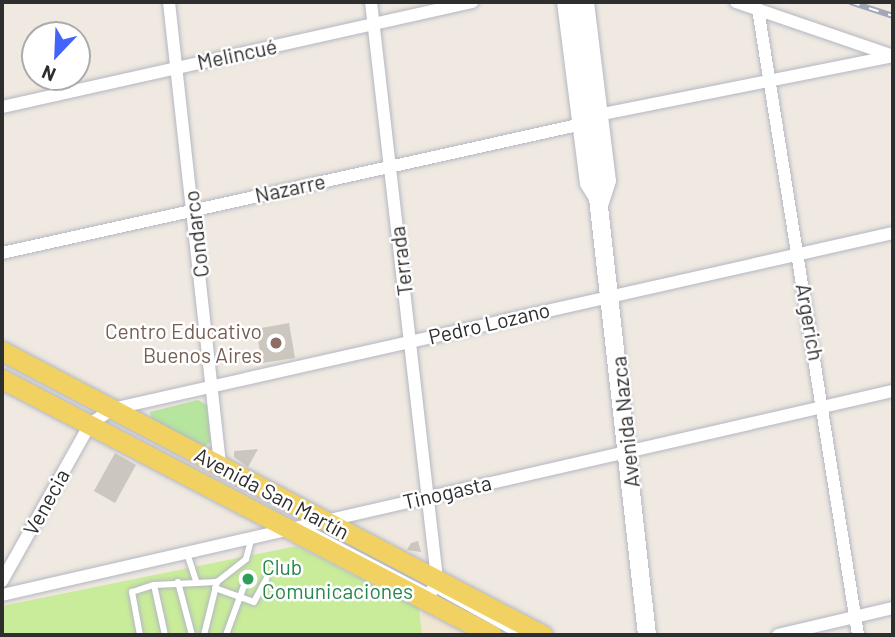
<!DOCTYPE html>
<html>
<head>
<meta charset="utf-8">
<style>
  body { margin:0 }
  #map { position:relative; width:895px; height:637px; overflow:hidden; background:#efe9e1; font-family:Barlow,sans-serif }
  div>[style] { position:absolute }
  [style*='--x'] { left:calc(var(--x)*1px); top:calc(var(--y)*1px); width:calc(var(--w)*1px); rotate:calc(var(--a)*1deg) }
  .education>* { inset:0; background:#f0e6d1 }
  .green>* { inset:0; background:#b6e59e }
  .pitch>* { inset:0; background:#c9ec9a }
  .building>* { inset:0; background:#cbc7bf }
  .roads { filter:drop-shadow(0 0 2px #b4b7c1) drop-shadow(0 0 2px #b4b7c1) }
  .lane>* { height:6px; margin:-3px; padding:0 3px; transform-origin:3px; border-radius:3px; background:#fff }
  .street>* { height:12px; margin:-6px; padding:0 6px; transform-origin:6px; border-radius:6px; background:#fff }
  .secondary>* { height:18px; margin:-9px; padding:0 9px; transform-origin:9px; border-radius:9px; background:#fff }
  .primary>* { height:19px; margin:-9.5px; padding:0 9.5px; transform-origin:9.5px; border-radius:9.5px; background:#f2d163 }
  .rail>* { height:6px; margin-top:-3px; transform-origin:0; background:repeating-linear-gradient(90deg,#fff 0 10px,#a3a6b8 0 20px); box-sizing:border-box; border-block:2px solid #a3a6b8 }
  .dots>* { width:19px; height:19px; translate:-50% -50%; box-sizing:border-box; border:4px solid #fff; border-radius:50% }
  span { translate:-50% -50%; white-space:nowrap; text-align:center; line-height:1.15; -webkit-text-stroke:5px #fff; paint-order:stroke }
  .street-label { font-size:21px; color:#2e2e2e }
  .education-label { font-size:21px; color:#785e54 }
  .right { translate:-100% -50%; text-align:right }
  .leisure-label { font-size:21px; color:#27864d }
  .left { translate:0 -50%; text-align:left }
  .frame { position:absolute; inset:0; border:4px solid #2e2e2e; pointer-events:none }
  .north { position:absolute; left:21px; top:21px; width:70px; height:70px; box-sizing:border-box; background:#fff; border:2px solid #ababab; border-radius:50%; rotate:203deg; font-size:19px; font-weight:700; line-height:28px; text-align:center; color:#2e2e2e }
  .north::after { content:''; display:block; margin:auto; width:24px; height:32px; background:#4264fb; clip-path:polygon(50% 0,100% 100%,50% 72%,0 100%) }
</style>
</head>
<body>
<div id="map">
  <div class="education">
    <i style="clip-path:polygon(419px 608px,470px 635px,422px 635px)"></i>
  </div>
  <div class="green">
    <i style="clip-path:polygon(198px 400px,207px 405px,211px 442px,203px 447px,151px 418px,150px 412px)"></i>
  </div>
  <div class="pitch">
    <i style="clip-path:polygon(297px 546px,419px 608px,422px 635px,2px 635px,2px 606px)"></i>
  </div>
  <div class="building">
    <i style="clip-path:polygon(289px 323px,295px 358px,262px 363px,256px 329px)"></i>
    <i style="clip-path:polygon(258px 449px,248px 467px,234px 457px,234px 451px)"></i>
    <i style="clip-path:polygon(115px 453px,136px 465px,115px 503px,94px 491px)"></i>
    <i style="clip-path:polygon(418px 541px,421px 552px,407px 550px,411px 543px)"></i>
  </div>
  <div class="roads">
    <div class="lane">
      <i style="--x:305;--y:527;--w:136;--a:27.7"></i>
      <i style="--x:187;--y:553;--w:29;--a:72"></i>
      <i style="--x:178;--y:582;--w:55;--a:75.2"></i>
      <i style="--x:154;--y:585;--w:51;--a:77.6"></i>
      <i style="--x:431;--y:587;--w:99;--a:28.9"></i>
      <i style="--x:215;--y:588;--w:41;--a:19.7"></i>
      <i style="--x:254;--y:602;--w:26;--a:-62"></i>
      <i style="--x:140;--y:635;--w:44;--a:-100.5"></i>
      <i style="--x:132;--y:592;--w:23;--a:-18"></i>
      <i style="--x:154;--y:585;--w:63;--a:-2.7"></i>
      <i style="--x:204;--y:635;--w:55;--a:-76.2"></i>
      <i style="--x:217;--y:582;--w:37;--a:-38"></i>
      <i style="--x:246;--y:559;--w:20;--a:-75"></i>
      <i style="--x:226;--y:635;--w:64;--a:-69.9"></i>
    </div>
    <div class="street">
      <i style="--x:169;--y:2;--w:468;--a:83.7"></i>
      <i style="--x:371;--y:2;--w:581;--a:83.47"></i>
      <i style="--x:437;--y:579;--w:24;--a:114"></i>
      <i style="--x:563;--y:2;--w:183;--a:82.8"></i>
      <i style="--x:586;--y:184;--w:19;--a:58"></i>
      <i style="--x:588;--y:2;--w:180;--a:83"></i>
      <i style="--x:610;--y:181;--w:28;--a:108"></i>
      <i style="--x:736;--y:2;--w:164;--a:18.9"></i>
      <i style="--x:758;--y:9;--w:634;--a:80.92"></i>
      <i style="--x:2;--y:107;--w:482;--a:-12.6"></i>
      <i style="--x:603;--y:114;--w:296;--a:-11.3"></i>
      <i style="--x:2;--y:253;--w:590;--a:-12.53"></i>
      <i style="--x:2;--y:581;--w:180;--a:-60.7"></i>
      <i style="--x:90;--y:424;--w:27;--a:-34"></i>
      <i style="--x:112;--y:409;--w:801;--a:-12.7"></i>
      <i style="--x:2;--y:595;--w:914;--a:-12.9"></i>
      <i style="--x:778;--y:635;--w:118;--a:-13.2"></i>
    </div>
    <div class="secondary">
      <i style="--x:576;--y:2;--w:637;--a:83.6"></i>
    </div>
    <div class="primary">
      <i style="--x:2;--y:351;--w:611;--a:27.7"></i>
      <i style="--x:2;--y:379;--w:553;--a:27.58"></i>
    </div>
  </div>
  <div class="rail">
    <i style="--x:850;--y:2;--w:45;--a:18"></i>
  </div>
  <div class="dots">
    <i style="left:276px;top:343px;background:#8d6e63"></i>
    <i style="left:248px;top:579px;background:#2e9e5b"></i>
  </div>
  <div class="street-label">
    <span style="left:237px;top:54px;rotate:-12deg">Melincué</span>
    <span style="left:290px;top:188px;rotate:-12deg">Nazarre</span>
    <span style="left:196px;top:234px;rotate:-97deg">Condarco</span>
    <span style="left:401px;top:261px;rotate:-97deg">Terrada</span>
    <span style="left:810px;top:322px;rotate:80deg">Argerich</span>
    <span style="left:489px;top:323px;rotate:-13deg">Pedro Lozano</span>
    <span style="left:625px;top:422px;rotate:-96deg">Avenida Nazca</span>
    <span style="left:447px;top:492px;rotate:-13deg">Tinogasta</span>
    <span style="left:272px;top:493px;rotate:28deg">Avenida San Martín</span>
    <span style="left:46px;top:502px;rotate:-61deg">Venecia</span>
  </div>
  <div class="education-label">
    <span class="right" style="left:262px;top:343px">Centro Educativo<br>Buenos Aires</span>
  </div>
  <div class="leisure-label">
    <span class="left" style="left:262px;top:579px">Club<br>Comunicaciones</span>
  </div>
  <div class="frame"></div>
  <div class="north">N</div>
</div>
</body>
</html>
